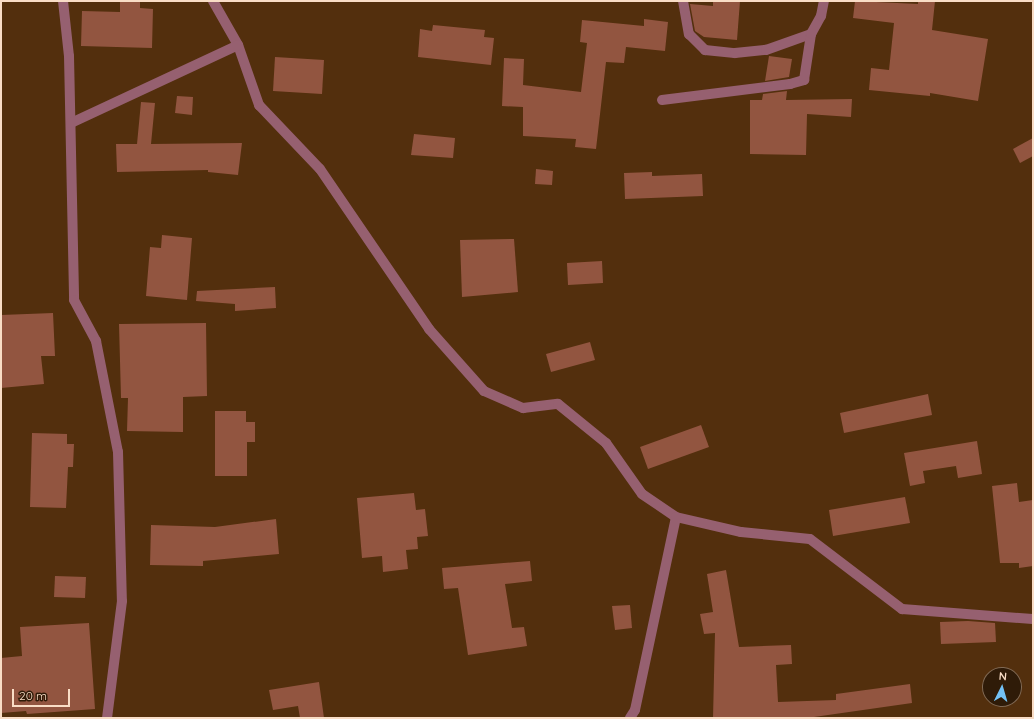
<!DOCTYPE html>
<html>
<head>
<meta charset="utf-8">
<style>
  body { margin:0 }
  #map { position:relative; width:1034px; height:719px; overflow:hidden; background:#532f0d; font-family:Quicksand,sans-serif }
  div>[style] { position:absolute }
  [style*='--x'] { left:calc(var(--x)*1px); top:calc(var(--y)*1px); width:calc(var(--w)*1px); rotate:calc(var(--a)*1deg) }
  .building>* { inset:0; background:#925540 }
  .minor>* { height:10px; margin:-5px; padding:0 5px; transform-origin:5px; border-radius:5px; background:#966070 }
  span { translate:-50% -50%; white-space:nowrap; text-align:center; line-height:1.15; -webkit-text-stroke:3.5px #2f1b08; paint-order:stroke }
  .frame { position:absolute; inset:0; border:2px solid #f9ddc6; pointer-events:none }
  .north { position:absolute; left:982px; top:667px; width:40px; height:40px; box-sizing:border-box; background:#2f1b08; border:1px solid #806954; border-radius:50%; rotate:5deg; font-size:11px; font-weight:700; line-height:16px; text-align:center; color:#f9ddc6 }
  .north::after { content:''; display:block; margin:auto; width:14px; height:18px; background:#73c1f5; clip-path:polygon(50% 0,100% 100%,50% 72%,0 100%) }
  .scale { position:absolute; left:12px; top:689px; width:58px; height:18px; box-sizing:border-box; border:2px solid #f9ddc6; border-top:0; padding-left:5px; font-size:12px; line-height:14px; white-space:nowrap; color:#f9ddc6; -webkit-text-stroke:3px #2f1b08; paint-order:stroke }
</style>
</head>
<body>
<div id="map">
  <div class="building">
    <i style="clip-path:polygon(713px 1px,740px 1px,737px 40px,704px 37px,695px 31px,690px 4px,713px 6px)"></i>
    <i style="clip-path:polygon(855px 1px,918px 4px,918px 1px,935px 1px,932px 30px,988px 39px,978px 101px,930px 93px,930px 96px,869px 90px,871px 68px,889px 70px,894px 23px,853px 18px)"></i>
    <i style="clip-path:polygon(120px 2px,140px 2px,140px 8px,153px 9px,152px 48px,81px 46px,82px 11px,120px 12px)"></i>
    <i style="clip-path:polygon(644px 19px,668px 22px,665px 51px,626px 47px,624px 63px,606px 62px,596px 149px,575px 147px,576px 139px,523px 136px,523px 107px,502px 106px,504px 58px,524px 59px,523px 85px,581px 92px,587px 43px,580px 42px,582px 20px,644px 26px)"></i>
    <i style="clip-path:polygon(433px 25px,485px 30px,484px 37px,494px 38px,491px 65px,418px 57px,420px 29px,432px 31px)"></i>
    <i style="clip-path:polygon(769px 56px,792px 59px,789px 77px,765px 81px)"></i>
    <i style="clip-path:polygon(275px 57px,324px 60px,322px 94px,273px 91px)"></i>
    <i style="clip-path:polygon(787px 91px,786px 100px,852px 99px,851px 117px,807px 114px,806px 155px,750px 154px,750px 100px,762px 100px,763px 94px)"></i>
    <i style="clip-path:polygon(177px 96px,193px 97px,192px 115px,175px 113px)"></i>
    <i style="clip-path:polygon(141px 102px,155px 103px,151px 144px,242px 143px,238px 175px,208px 172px,208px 170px,117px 172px,116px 144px,137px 144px)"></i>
    <i style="clip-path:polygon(414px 134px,455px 138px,453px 158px,411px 155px)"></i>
    <i style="clip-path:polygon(1033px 138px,1033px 156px,1020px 163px,1013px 149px)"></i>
    <i style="clip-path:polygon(536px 169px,553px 171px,552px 185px,535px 184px)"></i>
    <i style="clip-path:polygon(652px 172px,652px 176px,702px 174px,703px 196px,625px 199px,624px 173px)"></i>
    <i style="clip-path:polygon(162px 235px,192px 238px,187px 300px,146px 296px,150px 247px,161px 248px)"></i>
    <i style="clip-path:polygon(514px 239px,518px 292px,462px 297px,460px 240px)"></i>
    <i style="clip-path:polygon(602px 261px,603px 283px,568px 285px,567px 263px)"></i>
    <i style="clip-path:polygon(275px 287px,276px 308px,235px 311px,235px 304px,196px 301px,197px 291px)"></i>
    <i style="clip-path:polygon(53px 313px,55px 356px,41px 356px,44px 384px,1px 388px,1px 315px)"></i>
    <i style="clip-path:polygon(206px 323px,207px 396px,183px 397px,183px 432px,127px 431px,128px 398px,121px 398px,119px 324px)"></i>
    <i style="clip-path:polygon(590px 342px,595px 360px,551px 372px,546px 354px)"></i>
    <i style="clip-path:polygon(928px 394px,932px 415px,844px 433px,840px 413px)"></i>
    <i style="clip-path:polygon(215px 411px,246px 411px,246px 422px,255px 422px,255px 442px,247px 442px,247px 476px,215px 476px)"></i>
    <i style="clip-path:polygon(701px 425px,709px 447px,648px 469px,640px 447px)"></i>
    <i style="clip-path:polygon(32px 433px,67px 434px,67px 444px,74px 444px,73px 467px,68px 467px,66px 508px,30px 507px)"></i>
    <i style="clip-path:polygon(977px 441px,982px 474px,958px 478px,956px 466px,923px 471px,925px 483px,910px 486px,904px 453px)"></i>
    <i style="clip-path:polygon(1017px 483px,1019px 502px,1033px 500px,1033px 566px,1019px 568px,1019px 563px,1000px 563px,992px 486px)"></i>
    <i style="clip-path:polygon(414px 493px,416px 510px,425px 509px,428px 536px,417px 537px,418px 549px,406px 550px,408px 569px,383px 572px,382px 556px,362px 558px,357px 498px)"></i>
    <i style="clip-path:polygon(905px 497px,910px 523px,833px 536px,829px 510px)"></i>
    <i style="clip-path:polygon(276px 519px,279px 554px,203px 561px,203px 566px,150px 565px,151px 525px,215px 527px)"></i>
    <i style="clip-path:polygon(530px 561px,532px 581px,505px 584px,512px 628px,524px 627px,527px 646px,468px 655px,458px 588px,444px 589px,442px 568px)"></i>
    <i style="clip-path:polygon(726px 570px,739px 647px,791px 645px,792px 664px,776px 665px,778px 702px,836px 700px,836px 694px,910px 684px,912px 703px,807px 718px,713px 718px,715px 633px,704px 634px,700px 614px,713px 612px,707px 574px)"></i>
    <i style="clip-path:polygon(55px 576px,86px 577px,85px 598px,54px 597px)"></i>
    <i style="clip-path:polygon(630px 605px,632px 628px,615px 630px,612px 606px)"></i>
    <i style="clip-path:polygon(968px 621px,995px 623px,996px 642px,941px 644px,940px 622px)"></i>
    <i style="clip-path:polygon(89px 623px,95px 709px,27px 714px,26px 711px,1px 713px,1px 658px,22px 656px,20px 627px)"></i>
    <i style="clip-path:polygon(319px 682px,324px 718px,300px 718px,298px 706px,273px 710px,269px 690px)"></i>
  </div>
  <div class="minor">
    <i style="--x:63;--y:1;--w:55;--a:83.8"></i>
    <i style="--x:69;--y:56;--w:244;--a:88.8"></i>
    <i style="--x:74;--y:300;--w:47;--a:61.8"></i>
    <i style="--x:96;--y:341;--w:113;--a:78.8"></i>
    <i style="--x:118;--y:452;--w:149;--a:88.5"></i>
    <i style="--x:122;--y:601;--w:118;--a:97.3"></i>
    <i style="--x:213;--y:1;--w:51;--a:60.4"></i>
    <i style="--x:238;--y:45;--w:64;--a:70.7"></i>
    <i style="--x:259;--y:105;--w:88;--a:46.4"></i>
    <i style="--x:320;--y:169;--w:194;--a:55.7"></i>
    <i style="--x:429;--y:329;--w:83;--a:48.4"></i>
    <i style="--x:484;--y:391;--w:43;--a:23.6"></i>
    <i style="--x:523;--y:408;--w:35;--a:-7"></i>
    <i style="--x:558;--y:404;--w:62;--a:39.1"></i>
    <i style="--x:606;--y:443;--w:62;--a:54.8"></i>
    <i style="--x:642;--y:494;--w:41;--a:34.1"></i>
    <i style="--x:676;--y:517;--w:67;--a:13"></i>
    <i style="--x:741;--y:532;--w:69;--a:5.8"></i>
    <i style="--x:810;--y:539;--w:116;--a:37.3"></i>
    <i style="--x:902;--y:609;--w:131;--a:4.4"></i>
    <i style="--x:683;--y:1;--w:34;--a:80"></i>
    <i style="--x:689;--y:34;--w:23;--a:45"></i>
    <i style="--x:705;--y:50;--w:30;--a:6"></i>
    <i style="--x:735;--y:53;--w:31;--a:-6"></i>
    <i style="--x:766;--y:50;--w:48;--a:-19.6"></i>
    <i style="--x:662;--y:100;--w:129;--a:-7.1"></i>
    <i style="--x:790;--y:84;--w:15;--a:-16"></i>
    <i style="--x:804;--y:80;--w:47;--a:-81.3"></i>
    <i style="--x:811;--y:34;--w:21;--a:-61"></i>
    <i style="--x:821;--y:16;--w:15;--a:-79"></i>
    <i style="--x:71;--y:123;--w:184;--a:-25"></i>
    <i style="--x:630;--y:718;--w:9;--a:-58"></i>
    <i style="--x:635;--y:710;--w:197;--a:-78"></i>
  </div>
  <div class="frame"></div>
  <div class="north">N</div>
  <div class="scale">20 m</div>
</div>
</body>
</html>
